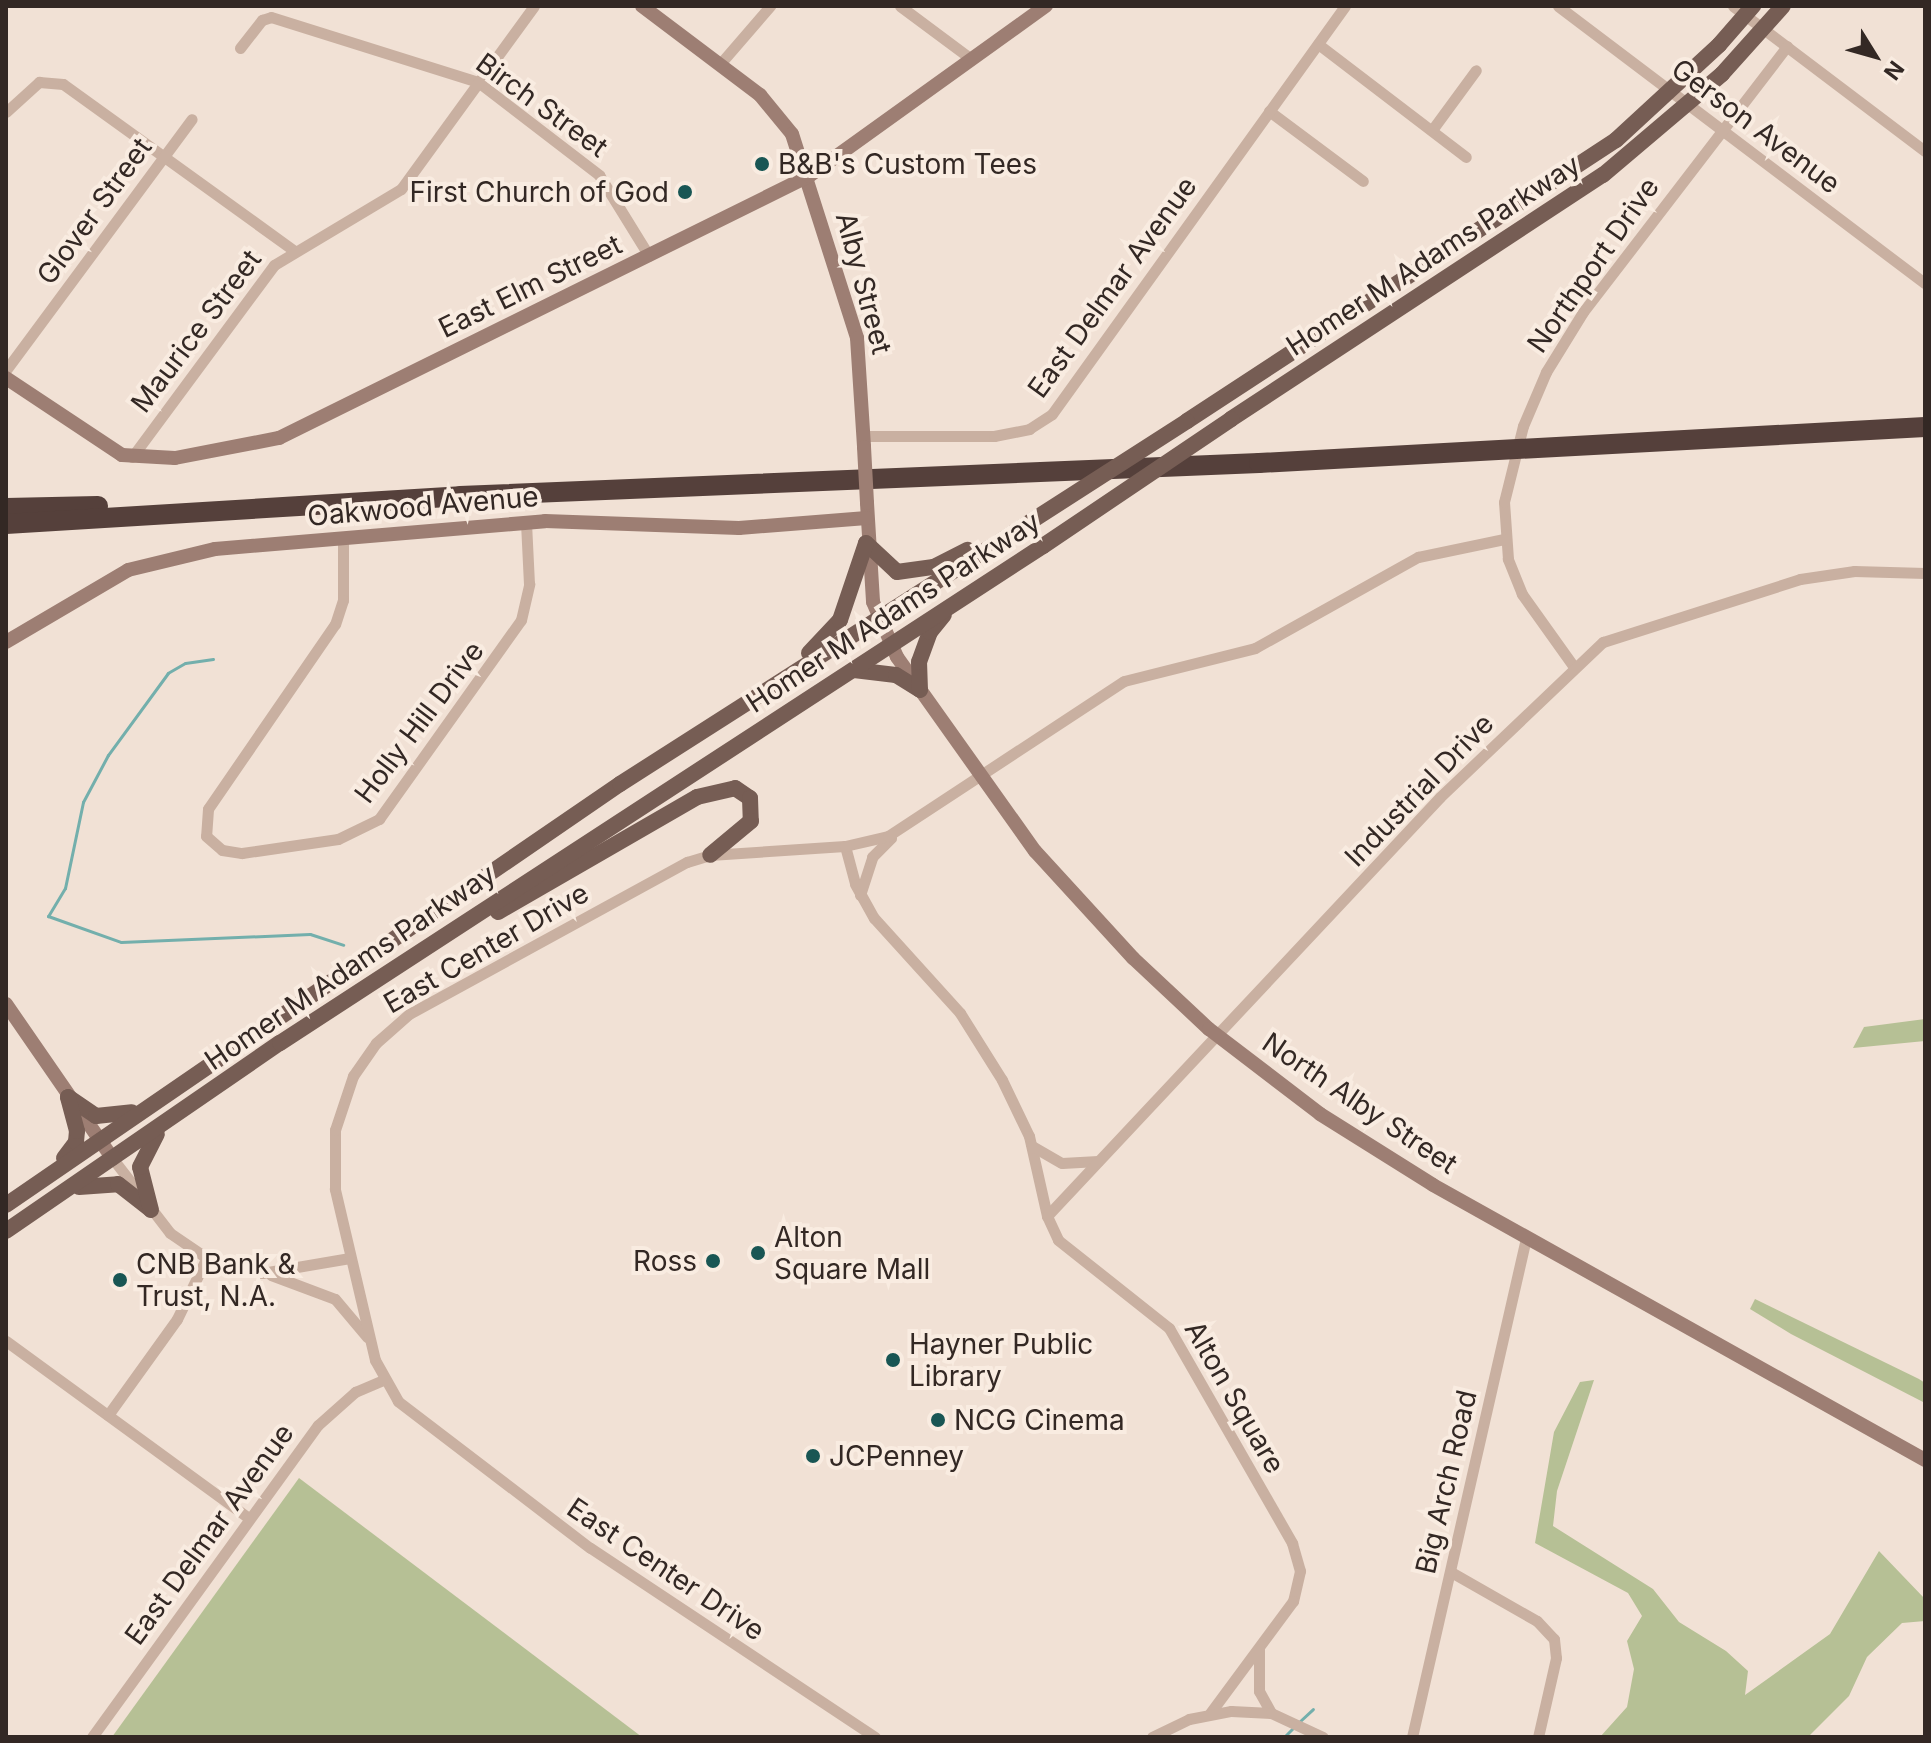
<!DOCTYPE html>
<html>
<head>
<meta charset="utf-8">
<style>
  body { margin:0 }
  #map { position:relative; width:1931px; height:1743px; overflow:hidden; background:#f1e1d5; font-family:Inter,sans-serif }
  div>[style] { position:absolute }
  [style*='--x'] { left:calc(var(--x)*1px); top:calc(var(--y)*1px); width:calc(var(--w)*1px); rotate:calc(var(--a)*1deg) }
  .green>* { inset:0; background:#b6c095 }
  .stream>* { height:3px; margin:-1.5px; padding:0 1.5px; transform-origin:1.5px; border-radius:1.5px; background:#73afac }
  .street>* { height:11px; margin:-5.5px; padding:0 5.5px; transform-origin:5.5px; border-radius:5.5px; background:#c9b0a1 }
  .secondary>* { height:14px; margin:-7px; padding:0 7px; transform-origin:7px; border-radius:7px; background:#9d7e73 }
  .primary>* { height:16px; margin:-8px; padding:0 8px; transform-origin:8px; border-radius:8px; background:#765d54 }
  .highway>* { height:20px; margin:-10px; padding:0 10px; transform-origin:10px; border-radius:10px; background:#55403b }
  .secondary-bridge>* { height:14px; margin:-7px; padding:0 7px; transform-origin:7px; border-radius:7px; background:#9d7e73 }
  .primary-bridge>* { height:16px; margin:-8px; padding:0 8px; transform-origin:8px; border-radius:8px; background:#765d54 }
  .dots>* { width:22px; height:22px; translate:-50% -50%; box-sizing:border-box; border:4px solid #f9ece1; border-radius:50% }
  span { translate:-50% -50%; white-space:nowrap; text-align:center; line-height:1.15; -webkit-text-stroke:8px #f9ece1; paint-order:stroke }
  .street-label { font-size:28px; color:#332824 }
  .poi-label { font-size:28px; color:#332824 }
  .left { translate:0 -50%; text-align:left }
  .right { translate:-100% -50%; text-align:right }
  .frame { position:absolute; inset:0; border:8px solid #332824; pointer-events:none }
  .north { position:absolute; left:1835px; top:16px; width:80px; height:80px; -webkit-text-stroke:6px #f9ece1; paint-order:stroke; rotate:127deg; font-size:22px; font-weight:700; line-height:32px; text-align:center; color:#332824 }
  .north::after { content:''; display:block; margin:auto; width:28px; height:36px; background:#332824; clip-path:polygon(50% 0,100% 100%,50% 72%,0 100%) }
</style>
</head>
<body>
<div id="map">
  <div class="green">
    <i style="clip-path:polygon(1925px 1019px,1925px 1041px,1853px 1048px,1864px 1027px)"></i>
    <i style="clip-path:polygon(1755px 1299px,1919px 1379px,1925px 1383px,1925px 1403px,1791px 1334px,1750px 1309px)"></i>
    <i style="clip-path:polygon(1594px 1380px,1557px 1491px,1553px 1526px,1653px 1589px,1679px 1622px,1726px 1651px,1748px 1671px,1745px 1695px,1830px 1634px,1879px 1551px,1925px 1599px,1925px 1621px,1902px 1623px,1867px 1657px,1849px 1696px,1808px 1737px,1600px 1737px,1627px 1707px,1634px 1669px,1627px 1641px,1642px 1616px,1628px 1593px,1535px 1543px,1554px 1432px,1580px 1382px)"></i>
    <i style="clip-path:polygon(299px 1478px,642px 1737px,112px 1737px)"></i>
  </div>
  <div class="stream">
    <i style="--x:213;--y:659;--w:28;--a:172"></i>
    <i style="--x:185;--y:663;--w:20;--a:150"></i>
    <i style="--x:168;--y:673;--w:102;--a:126.2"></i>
    <i style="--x:108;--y:755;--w:53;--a:118"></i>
    <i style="--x:83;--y:802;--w:88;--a:101.8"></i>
    <i style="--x:65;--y:888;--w:33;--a:121"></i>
    <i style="--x:48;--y:916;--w:77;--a:19.6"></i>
    <i style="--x:121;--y:942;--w:189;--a:-2.4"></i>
    <i style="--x:310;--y:934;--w:35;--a:18"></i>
    <i style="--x:1299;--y:1722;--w:19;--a:-43"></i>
    <i style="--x:1284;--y:1737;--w:13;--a:-45"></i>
  </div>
  <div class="street">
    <i style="--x:900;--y:6;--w:89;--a:36.7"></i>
    <i style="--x:1558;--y:6;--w:460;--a:37.1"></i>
    <i style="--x:1733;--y:6;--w:241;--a:37.1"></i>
    <i style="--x:1318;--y:44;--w:186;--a:37.4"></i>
    <i style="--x:240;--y:48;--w:36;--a:-52"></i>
    <i style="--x:262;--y:20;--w:9;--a:-18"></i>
    <i style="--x:271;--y:17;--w:217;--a:17.4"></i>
    <i style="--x:478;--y:82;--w:153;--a:37.5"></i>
    <i style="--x:599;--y:175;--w:95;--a:58.3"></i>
    <i style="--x:720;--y:64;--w:77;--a:-49.2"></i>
    <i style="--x:1269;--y:111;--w:117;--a:36.7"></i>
    <i style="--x:6;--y:112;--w:45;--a:-42.3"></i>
    <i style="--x:39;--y:82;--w:24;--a:5"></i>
    <i style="--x:63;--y:84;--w:284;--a:35.8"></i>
    <i style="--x:1432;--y:130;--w:74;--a:-53.7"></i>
    <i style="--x:6;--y:370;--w:312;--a:-53.5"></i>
    <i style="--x:863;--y:436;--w:131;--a:0"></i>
    <i style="--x:994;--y:436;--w:36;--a:-11"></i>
    <i style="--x:1029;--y:429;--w:27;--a:-33"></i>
    <i style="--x:1052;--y:414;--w:502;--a:-54.32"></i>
    <i style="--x:132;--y:457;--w:239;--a:-53.5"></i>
    <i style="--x:274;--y:265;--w:148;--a:-30.9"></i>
    <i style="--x:401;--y:189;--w:226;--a:-54"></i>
    <i style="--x:343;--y:538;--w:62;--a:90"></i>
    <i style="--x:343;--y:600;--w:25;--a:108"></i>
    <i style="--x:335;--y:624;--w:224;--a:124.5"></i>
    <i style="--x:208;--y:809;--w:27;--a:94"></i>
    <i style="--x:206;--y:836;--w:21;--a:41"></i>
    <i style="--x:222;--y:850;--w:20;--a:9"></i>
    <i style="--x:242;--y:853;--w:97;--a:-8.3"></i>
    <i style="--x:338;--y:839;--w:46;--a:-26"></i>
    <i style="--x:379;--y:819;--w:244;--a:-54.5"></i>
    <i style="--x:521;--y:620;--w:37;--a:-77"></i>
    <i style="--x:529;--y:584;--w:62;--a:-92.8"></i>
    <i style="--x:1574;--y:667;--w:90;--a:-125.5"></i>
    <i style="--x:1522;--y:594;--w:38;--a:-112"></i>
    <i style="--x:1508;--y:559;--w:57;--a:-94"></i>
    <i style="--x:1504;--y:502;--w:78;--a:-76"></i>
    <i style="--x:1523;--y:426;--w:59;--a:-66.9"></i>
    <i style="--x:1546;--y:372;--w:70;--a:-58.3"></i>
    <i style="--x:1583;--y:312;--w:335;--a:-52.5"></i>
    <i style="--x:845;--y:846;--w:39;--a:75"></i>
    <i style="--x:855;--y:884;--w:39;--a:61"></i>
    <i style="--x:874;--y:918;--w:128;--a:47.8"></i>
    <i style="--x:960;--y:1013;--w:79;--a:57.9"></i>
    <i style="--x:1002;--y:1080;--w:62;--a:64.3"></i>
    <i style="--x:1029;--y:1136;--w:82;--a:77.3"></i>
    <i style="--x:1047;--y:1216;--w:26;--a:65"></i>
    <i style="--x:1058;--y:1240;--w:142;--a:38.4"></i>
    <i style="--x:1169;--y:1328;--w:248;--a:60.2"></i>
    <i style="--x:1292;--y:1543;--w:29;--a:74"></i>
    <i style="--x:1300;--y:1571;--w:31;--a:103"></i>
    <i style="--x:1293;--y:1601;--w:139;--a:126.5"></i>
    <i style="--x:860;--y:895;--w:40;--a:-72"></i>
    <i style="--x:872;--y:857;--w:27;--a:-45"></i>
    <i style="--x:1032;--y:1146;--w:34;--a:30"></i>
    <i style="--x:1062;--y:1163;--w:36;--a:-3"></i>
    <i style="--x:113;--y:1159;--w:93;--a:52.4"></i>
    <i style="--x:170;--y:1233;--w:53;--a:34.3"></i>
    <i style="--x:214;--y:1263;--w:49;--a:11.8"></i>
    <i style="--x:262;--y:1273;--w:89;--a:-9.7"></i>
    <i style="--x:1047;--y:1216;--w:574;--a:-46.83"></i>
    <i style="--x:1440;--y:797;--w:225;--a:-43.6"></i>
    <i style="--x:1603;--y:642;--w:207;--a:-17.7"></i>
    <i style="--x:1800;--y:579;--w:55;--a:-8.4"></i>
    <i style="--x:1854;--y:571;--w:71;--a:1.6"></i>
    <i style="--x:271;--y:1275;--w:68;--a:20.6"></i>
    <i style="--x:335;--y:1299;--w:50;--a:49.9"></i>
    <i style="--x:6;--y:1341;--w:301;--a:36.1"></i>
    <i style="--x:108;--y:1415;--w:118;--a:-54.3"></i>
    <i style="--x:177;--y:1319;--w:67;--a:-64.2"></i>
    <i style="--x:1451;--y:1572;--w:99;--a:29.7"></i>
    <i style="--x:1537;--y:1621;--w:25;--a:47"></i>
    <i style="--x:1554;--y:1639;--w:19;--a:84"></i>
    <i style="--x:1556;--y:1658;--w:81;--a:102.8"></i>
    <i style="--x:1259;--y:1649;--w:42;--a:90"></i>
    <i style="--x:1259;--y:1691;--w:25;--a:61"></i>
    <i style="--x:92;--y:1737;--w:385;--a:-54.1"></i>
    <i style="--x:318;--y:1425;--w:50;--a:-41.7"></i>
    <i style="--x:355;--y:1392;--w:30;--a:-23"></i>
    <i style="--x:875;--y:1737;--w:342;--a:-146.4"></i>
    <i style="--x:590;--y:1548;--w:242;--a:-142.6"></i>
    <i style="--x:398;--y:1401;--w:47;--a:-119.3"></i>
    <i style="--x:375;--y:1360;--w:176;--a:-103.2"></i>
    <i style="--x:335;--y:1189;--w:59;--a:-90"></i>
    <i style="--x:335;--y:1130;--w:57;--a:-71.6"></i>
    <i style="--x:353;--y:1076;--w:40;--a:-55.1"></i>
    <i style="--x:376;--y:1043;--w:44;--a:-41.3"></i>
    <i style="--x:409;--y:1014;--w:317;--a:-28.7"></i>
    <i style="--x:687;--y:862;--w:24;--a:-17"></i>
    <i style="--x:710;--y:855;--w:135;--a:-3.8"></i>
    <i style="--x:845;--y:846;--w:44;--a:-13.1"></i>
    <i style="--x:888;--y:836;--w:282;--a:-33.3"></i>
    <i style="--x:1124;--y:681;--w:135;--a:-14.1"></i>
    <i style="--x:1255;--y:648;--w:187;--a:-29.2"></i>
    <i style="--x:1418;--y:557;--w:88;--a:-11.8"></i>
    <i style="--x:1152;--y:1737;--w:41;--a:-25.9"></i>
    <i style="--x:1189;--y:1719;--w:43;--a:-10.8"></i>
    <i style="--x:1231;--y:1711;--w:40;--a:2.9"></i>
    <i style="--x:1271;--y:1713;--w:57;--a:24.8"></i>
    <i style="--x:1412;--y:1737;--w:512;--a:-77.13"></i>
  </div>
  <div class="secondary">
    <i style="--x:642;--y:6;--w:148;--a:37"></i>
    <i style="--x:760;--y:95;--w:50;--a:50.6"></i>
    <i style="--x:792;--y:134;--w:214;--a:72.3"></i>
    <i style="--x:857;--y:338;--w:109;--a:86.3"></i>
    <i style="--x:6;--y:378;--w:139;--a:33.6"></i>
    <i style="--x:122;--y:455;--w:53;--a:3.2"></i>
    <i style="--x:175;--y:458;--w:106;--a:-10.9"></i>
    <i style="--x:279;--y:438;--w:591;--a:-26.31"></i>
    <i style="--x:809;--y:176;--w:292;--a:-35.7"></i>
    <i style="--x:867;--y:503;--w:99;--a:86.5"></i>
    <i style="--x:873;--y:602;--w:60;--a:66.4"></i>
    <i style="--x:897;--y:657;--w:238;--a:54.6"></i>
    <i style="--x:1035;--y:851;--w:145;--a:47.5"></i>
    <i style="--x:1133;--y:958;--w:104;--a:43.1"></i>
    <i style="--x:1209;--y:1029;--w:140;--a:37.4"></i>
    <i style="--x:1320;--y:1114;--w:133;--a:32.1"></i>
    <i style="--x:1433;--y:1185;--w:564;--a:29.2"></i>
    <i style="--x:6;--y:642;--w:142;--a:-30.5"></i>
    <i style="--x:128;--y:570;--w:89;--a:-13.6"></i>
    <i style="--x:215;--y:549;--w:331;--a:-4.8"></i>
    <i style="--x:545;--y:521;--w:194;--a:2.1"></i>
    <i style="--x:739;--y:528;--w:128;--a:-4.5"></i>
    <i style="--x:6;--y:1004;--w:188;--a:55.4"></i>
  </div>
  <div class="primary">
    <i style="--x:1231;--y:419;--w:445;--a:-33.3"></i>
    <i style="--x:1603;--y:175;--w:156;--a:-40.3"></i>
    <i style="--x:1722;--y:74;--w:91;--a:-48.1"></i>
    <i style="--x:1187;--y:421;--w:513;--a:-33.23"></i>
    <i style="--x:1616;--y:140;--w:140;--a:-42.7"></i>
    <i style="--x:1719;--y:45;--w:52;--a:-48.9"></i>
    <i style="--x:866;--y:543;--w:42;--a:43.1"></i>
    <i style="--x:897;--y:572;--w:37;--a:-8"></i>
    <i style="--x:934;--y:567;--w:38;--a:-27"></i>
    <i style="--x:809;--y:653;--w:45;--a:-46.8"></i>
    <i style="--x:840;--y:620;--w:81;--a:-71.3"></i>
    <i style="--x:854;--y:670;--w:42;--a:6.8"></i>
    <i style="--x:896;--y:675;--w:28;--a:32"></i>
    <i style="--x:920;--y:690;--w:28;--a:-92"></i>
    <i style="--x:919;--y:662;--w:32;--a:-70"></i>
    <i style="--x:930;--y:632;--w:22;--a:-51"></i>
    <i style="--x:498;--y:912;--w:230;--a:-30"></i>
    <i style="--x:697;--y:797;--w:39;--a:-13"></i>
    <i style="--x:735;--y:788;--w:18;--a:34"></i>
    <i style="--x:750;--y:798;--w:23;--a:88"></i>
    <i style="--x:751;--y:821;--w:53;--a:140.3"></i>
    <i style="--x:68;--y:1097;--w:34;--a:34"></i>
    <i style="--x:96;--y:1116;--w:36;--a:-6"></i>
    <i style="--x:64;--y:1158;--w:20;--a:-53"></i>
    <i style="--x:76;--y:1142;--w:11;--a:-85"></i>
    <i style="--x:77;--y:1131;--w:35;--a:-105"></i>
    <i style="--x:79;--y:1187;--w:39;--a:-4"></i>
    <i style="--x:118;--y:1184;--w:41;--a:38"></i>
    <i style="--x:6;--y:1205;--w:744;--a:-34.44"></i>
    <i style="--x:620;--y:784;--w:440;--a:-32.6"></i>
    <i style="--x:151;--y:1210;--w:44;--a:-104.3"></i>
    <i style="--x:140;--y:1167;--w:37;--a:-63"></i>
    <i style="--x:6;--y:1231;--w:332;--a:-34.5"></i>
    <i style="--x:280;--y:1043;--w:911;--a:-33.08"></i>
  </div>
  <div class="highway">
    <i style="--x:6;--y:508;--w:92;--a:-1.2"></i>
    <i style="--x:6;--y:524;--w:455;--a:-3.5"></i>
    <i style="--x:460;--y:496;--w:800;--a:-2.37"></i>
    <i style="--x:1259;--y:463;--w:667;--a:-3.09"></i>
  </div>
  <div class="secondary-bridge">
    <i style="--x:864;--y:447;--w:56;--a:86.9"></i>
  </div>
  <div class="primary-bridge">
    <i style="--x:1043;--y:546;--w:227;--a:-34"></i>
    <i style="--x:991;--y:547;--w:233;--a:-32.7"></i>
  </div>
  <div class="dots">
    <i style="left:762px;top:164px;background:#195654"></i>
    <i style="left:685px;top:192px;background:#195654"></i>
    <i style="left:758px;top:1253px;background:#195654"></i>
    <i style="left:713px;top:1261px;background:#195654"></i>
    <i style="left:120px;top:1280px;background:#195654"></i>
    <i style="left:893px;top:1360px;background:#195654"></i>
    <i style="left:938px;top:1420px;background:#195654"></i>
    <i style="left:813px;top:1456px;background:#195654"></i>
  </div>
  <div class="street-label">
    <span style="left:542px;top:105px;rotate:36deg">Birch Street</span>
    <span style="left:1756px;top:126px;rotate:37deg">Gerson Avenue</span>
    <span style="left:94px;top:211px;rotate:-54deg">Glover Street</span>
    <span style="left:1433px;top:255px;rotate:-33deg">Homer M Adams Parkway</span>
    <span style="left:1593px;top:265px;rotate:-55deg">Northport Drive</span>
    <span style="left:864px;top:283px;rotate:75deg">Alby Street</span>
    <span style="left:530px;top:286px;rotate:-26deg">East Elm Street</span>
    <span style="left:1112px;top:287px;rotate:-54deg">East Delmar Avenue</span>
    <span style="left:196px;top:331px;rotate:-53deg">Maurice Street</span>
    <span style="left:423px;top:506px;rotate:-5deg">Oakwood Avenue</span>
    <span style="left:893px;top:612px;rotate:-33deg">Homer M Adams Parkway</span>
    <span style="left:419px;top:722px;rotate:-53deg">Holly Hill Drive</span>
    <span style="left:1419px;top:790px;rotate:-46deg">Industrial Drive</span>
    <span style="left:486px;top:948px;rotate:-30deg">East Center Drive</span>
    <span style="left:350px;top:967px;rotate:-34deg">Homer M Adams Parkway</span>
    <span style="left:1360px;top:1103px;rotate:34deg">North Alby Street</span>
    <span style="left:1235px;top:1397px;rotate:60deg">Alton Square</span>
    <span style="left:1446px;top:1482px;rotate:-77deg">Big Arch Road</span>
    <span style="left:209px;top:1534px;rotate:-54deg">East Delmar Avenue</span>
    <span style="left:666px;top:1569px;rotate:34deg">East Center Drive</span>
  </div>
  <div class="poi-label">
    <span class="left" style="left:778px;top:164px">B&amp;B's Custom Tees</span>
    <span class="right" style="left:669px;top:192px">First Church of God</span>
    <span class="left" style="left:774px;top:1253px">Alton<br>Square Mall</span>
    <span class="right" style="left:697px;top:1261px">Ross</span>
    <span class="left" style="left:136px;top:1280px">CNB Bank &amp;<br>Trust, N.A.</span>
    <span class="left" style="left:909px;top:1360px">Hayner Public<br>Library</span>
    <span class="left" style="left:954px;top:1420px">NCG Cinema</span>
    <span class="left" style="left:829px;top:1456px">JCPenney</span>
  </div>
  <div class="frame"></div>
  <div class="north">N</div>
</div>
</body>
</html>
